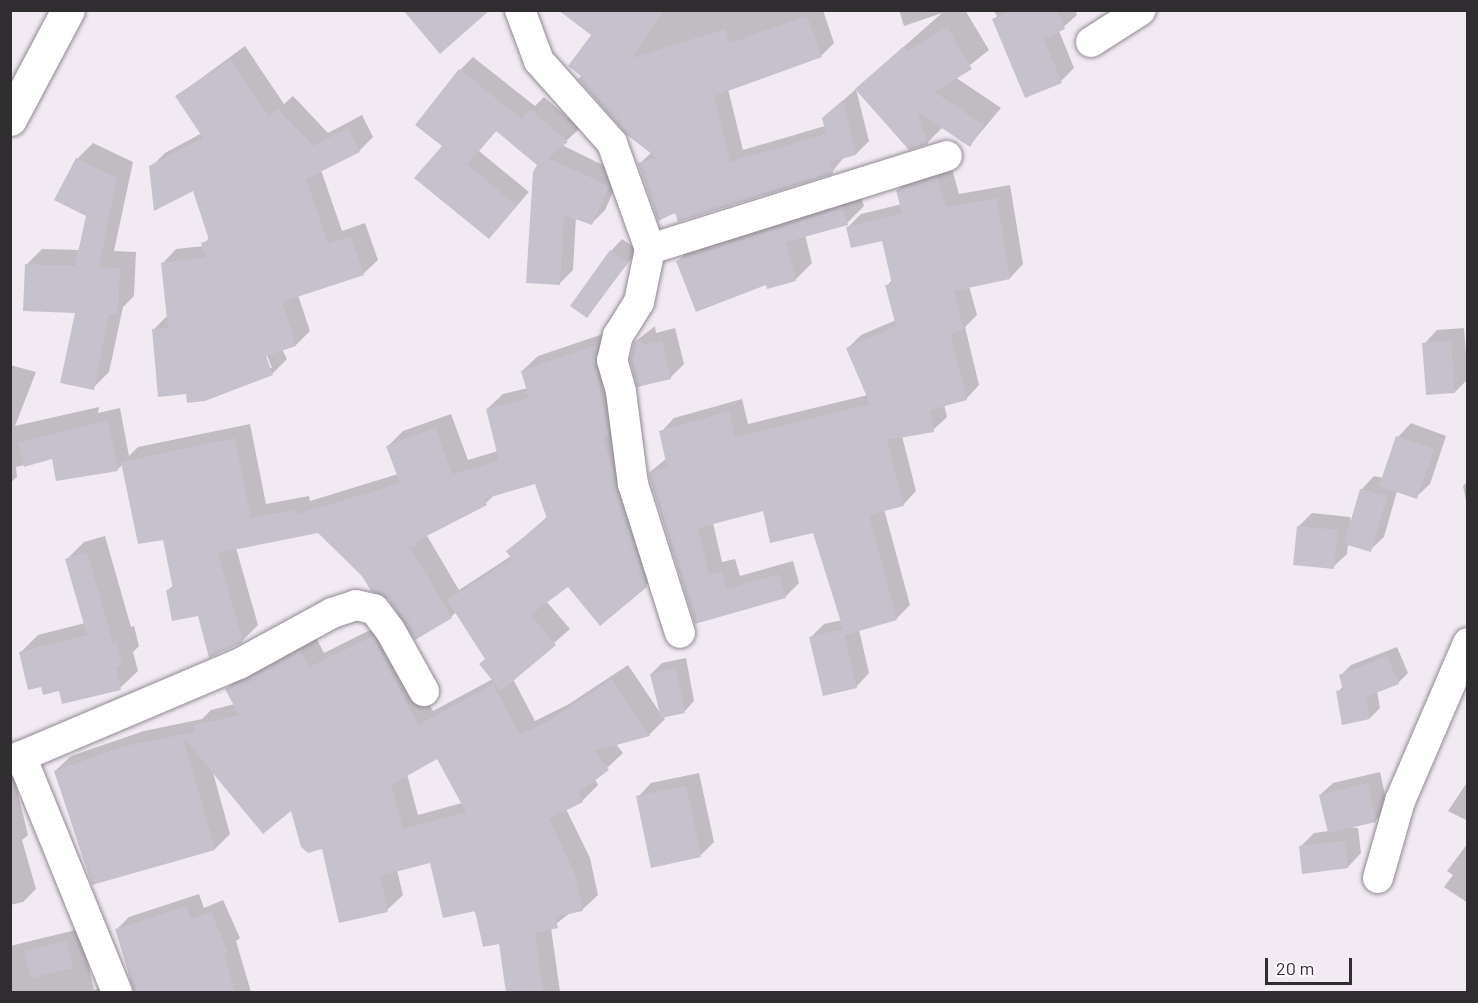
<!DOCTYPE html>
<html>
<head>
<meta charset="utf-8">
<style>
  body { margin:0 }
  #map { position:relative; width:1478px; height:1003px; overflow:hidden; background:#f2eaf3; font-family:Barlow,sans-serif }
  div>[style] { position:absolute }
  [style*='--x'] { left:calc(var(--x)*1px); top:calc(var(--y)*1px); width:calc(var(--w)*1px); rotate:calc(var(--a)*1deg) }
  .shadow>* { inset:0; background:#0003 }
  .building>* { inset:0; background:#c6c2cd }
  .roads { filter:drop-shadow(0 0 2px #908992) drop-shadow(0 0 2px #908992) }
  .minor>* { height:30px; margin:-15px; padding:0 15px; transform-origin:15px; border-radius:15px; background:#fff }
  .major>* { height:33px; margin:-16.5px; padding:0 16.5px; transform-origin:16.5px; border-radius:16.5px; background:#fff }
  span { translate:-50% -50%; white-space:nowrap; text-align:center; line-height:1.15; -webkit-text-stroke:6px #fdf9fe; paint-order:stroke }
  .frame { position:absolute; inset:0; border:12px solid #2f2d30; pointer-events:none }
  .scale { position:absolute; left:1265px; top:958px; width:87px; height:27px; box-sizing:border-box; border:3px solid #2f2d30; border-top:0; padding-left:8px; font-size:18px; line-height:21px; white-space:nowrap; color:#2f2d30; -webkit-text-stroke:4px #fdf9fe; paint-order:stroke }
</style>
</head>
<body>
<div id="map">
  <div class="shadow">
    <i style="clip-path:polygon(561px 10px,823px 10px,834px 43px,821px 56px,728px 89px,743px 150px,825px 126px,837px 106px,856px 89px,869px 141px,856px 154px,845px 156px,832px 172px,676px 211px,639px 164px,652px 152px,594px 35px)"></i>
    <i style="clip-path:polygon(899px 10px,965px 10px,989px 50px,955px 77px,1001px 108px,970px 145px,943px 127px,927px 143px,875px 72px,942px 13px,904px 26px)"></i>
    <i style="clip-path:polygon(993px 10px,1075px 10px,1077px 15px,1059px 31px,1074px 68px,1061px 81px,994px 19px,997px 16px)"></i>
    <i style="clip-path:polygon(evenodd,245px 46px,284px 104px,293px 96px,328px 133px,362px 115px,373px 137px,359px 151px,321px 170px,342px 231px,365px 223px,378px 260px,363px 274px,298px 295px,310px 331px,296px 345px,282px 349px,287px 359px,273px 373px,204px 400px,187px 393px,153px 330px,167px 316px,162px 264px,176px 249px,204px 246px,209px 237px,194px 189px,151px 167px,165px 153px,202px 133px,177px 96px,245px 46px,264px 348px,272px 368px,269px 368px,264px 348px)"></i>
    <i style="clip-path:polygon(473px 57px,535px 106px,544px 97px,580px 128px,562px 145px,621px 174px,605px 210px,592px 223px,576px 217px,573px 270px,560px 283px,539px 165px,497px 130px,479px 151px,529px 192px,489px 237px,444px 146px,460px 70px)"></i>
    <i style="clip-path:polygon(93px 143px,133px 162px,114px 251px,136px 252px,134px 296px,123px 307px,109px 372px,93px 388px,77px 311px,26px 265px,42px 249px,80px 250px,88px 215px,77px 159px)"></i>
    <i style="clip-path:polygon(951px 165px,959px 194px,1010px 185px,1023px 264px,1010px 278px,969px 286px,977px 315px,965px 327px,979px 385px,966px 399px,944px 404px,947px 417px,933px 430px,902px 436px,916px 491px,903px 505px,884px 509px,910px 605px,896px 619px,859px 630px,869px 673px,856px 687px,811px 637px,824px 624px,842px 620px,814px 531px,764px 510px,713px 523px,722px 562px,735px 559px,740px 576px,793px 561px,799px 583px,786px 596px,696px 622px,650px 472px,667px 458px,661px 432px,674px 418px,742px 399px,748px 424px,868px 395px,847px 349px,861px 335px,896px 320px,887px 286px,892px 280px,883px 239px,848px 227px,861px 214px,902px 204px,898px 190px,911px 177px)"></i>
    <i style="clip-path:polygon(859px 191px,864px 206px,847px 223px,805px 235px,812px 263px,795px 280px,767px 283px,678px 261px,695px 244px)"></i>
    <i style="clip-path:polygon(622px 239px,638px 250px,587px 316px,611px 251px)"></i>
    <i style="clip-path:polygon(655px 326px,656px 333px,675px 328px,684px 364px,670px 378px,636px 341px)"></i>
    <i style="clip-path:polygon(1464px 328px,1468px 379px,1455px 392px,1424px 344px,1437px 330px)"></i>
    <i style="clip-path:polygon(evenodd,612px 331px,662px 570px,646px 585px,568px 585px,546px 601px,570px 629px,513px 679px,535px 721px,569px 704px,628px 665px,661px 714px,651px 674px,662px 663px,686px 658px,694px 701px,684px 712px,662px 716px,665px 719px,649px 735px,615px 743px,623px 753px,595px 779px,598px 785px,582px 801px,566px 809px,590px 858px,598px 895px,582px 910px,571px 912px,551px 928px,560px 992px,507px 992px,500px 942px,431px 861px,397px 870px,403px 895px,387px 910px,323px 848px,292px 808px,212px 769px,230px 834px,215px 849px,55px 771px,71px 756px,144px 731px,202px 719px,211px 710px,235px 704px,227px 689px,242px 674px,315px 636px,324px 653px,388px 621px,433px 711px,493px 679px,486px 659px,456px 612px,451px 617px,389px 597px,318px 531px,236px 548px,258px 625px,242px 641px,199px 615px,168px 590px,174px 585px,164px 539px,123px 464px,117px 470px,54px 458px,16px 467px,17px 477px,10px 483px,10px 365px,36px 372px,15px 426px,99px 407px,98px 413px,120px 408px,129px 456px,138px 447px,250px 424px,266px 504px,309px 496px,310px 501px,398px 474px,388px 446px,403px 431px,451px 414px,468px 460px,498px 451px,487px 409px,503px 394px,528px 388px,522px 371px,538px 356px,612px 331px,536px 482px,548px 516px,508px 551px,511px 556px,459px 590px,426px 534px,486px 503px,495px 494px,536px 482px,612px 331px,437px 757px,462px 803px,418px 815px,407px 774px,437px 757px)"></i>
    <i style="clip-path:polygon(1411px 423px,1446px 436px,1430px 484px,1416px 497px,1397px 491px,1384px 537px,1370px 550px,1348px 544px,1347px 554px,1333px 567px,1299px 526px,1312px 513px,1350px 517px,1351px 523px,1361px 490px,1374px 476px,1383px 478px,1398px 437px)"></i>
    <i style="clip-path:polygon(1468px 481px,1468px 511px,1463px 486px)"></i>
    <i style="clip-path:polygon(105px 536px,131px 627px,134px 626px,139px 646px,133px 652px,138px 671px,120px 688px,60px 689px,42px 685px,21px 652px,38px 635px,85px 623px,67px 559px,84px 542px)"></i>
    <i style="clip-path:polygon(1397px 647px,1408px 673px,1398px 683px,1377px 691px,1380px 708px,1370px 718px,1338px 692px,1343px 686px,1341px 675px,1351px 665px)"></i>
    <i style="clip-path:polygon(10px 763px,21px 781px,16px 786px,28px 835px,22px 840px,36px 889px,23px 902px,10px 905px)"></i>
    <i style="clip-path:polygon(1380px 772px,1388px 808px,1375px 821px,1349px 827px,1358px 828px,1361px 853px,1348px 867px,1300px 847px,1314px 833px,1329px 831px,1320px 795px,1333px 783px)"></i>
    <i style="clip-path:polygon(699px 773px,714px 842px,701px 855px,638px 797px,651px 783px)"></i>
    <i style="clip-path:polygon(1468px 781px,1468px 821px,1448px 811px)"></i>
    <i style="clip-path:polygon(1468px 843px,1468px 903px,1444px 887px,1453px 875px,1447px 871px)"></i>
    <i style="clip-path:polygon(199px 894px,204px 908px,223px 900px,240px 938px,236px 941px,251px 992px,134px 992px,116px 930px,129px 917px)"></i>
    <i style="clip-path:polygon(80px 929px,94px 990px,113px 985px,119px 992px,10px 992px,10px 946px)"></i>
  </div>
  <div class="building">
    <i style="clip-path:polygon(403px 10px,490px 10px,440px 54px)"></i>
    <i style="clip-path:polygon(558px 10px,664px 10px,632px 58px,725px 29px,730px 43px,807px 16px,822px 57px,714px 96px,730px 162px,826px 134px,822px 118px,843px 100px,856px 155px,830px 162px,833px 174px,678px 222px,675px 213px,658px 221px,638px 163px,657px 158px,627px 135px,578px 79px,581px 76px,568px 66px,591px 35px)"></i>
    <i style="clip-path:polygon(1013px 10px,1057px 10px,1065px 29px,1044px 39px,1062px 83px,1025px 98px,992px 19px)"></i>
    <i style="clip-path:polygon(947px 27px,972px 69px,934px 92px,984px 125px,970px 147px,918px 112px,928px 144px,909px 150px,855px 89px,903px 47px,907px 51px)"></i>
    <i style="clip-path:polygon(231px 59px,269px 117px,278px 109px,313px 146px,348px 128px,360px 152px,306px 179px,328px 244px,351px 236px,364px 275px,282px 302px,296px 346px,266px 356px,273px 375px,205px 401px,187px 403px,186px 394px,158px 397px,152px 329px,168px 328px,161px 263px,206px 257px,201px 243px,209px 240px,193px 191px,154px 211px,149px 166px,203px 138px,175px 96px)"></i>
    <i style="clip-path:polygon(459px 69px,522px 119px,530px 109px,568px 142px,548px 158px,609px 186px,592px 225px,564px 215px,560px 285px,526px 283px,533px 172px,537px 165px,496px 131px,467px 164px,517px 206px,489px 239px,414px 178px,442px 146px,415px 125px)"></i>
    <i style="clip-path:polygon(76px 158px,117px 178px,99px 267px,120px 268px,118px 314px,109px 314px,94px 390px,60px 383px,75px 313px,23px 311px,25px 264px,75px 266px,86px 216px,54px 200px)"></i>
    <i style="clip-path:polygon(937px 177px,946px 207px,997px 198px,1010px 279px,954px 291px,964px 330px,950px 334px,967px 400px,930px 410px,934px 432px,887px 440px,904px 506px,869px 515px,897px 620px,845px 635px,813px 533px,770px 543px,763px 511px,698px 528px,709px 575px,722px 571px,727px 589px,779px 574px,786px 598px,695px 624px,650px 480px,649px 472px,667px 467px,659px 431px,729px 411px,735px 437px,870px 404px,846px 348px,896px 326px,885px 285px,892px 284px,882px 241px,851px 248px,846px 227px,902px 213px,896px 190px)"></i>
    <i style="clip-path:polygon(843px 207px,848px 225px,786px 242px,796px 281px,767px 289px,766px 285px,696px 312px,676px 261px)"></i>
    <i style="clip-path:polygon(610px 250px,628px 262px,587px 318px,570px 306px)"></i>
    <i style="clip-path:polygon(641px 339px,643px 345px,662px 341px,671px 379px,637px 387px,630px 360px,634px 342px)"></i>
    <i style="clip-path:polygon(1451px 341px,1455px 393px,1426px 395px,1422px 343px)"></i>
    <i style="clip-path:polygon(598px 345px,595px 364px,609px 436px,603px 437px,647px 587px,600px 626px,568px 587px,530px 615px,556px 645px,501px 691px,479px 664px,485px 659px,447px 600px,512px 559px,506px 551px,547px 519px,535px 484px,484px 499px,487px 505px,415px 542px,417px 546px,410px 548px,452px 618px,415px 640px,388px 599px,371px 591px,362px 576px,318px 533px,218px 553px,243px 642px,209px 658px,198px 616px,172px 621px,166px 590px,173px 589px,163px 540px,138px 544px,121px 462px,235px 438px,251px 518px,294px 510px,295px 515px,400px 483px,386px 446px,436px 428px,452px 474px,499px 461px,486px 409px,529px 398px,521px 371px)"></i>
    <i style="clip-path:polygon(108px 420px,118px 471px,56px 481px,52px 459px,24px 467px,18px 443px)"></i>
    <i style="clip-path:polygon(1396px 436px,1434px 449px,1417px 499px,1379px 486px)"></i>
    <i style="clip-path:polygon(1360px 489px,1387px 496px,1371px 552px,1344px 544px)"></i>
    <i style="clip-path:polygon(1297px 526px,1338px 530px,1334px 569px,1293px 565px)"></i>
    <i style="clip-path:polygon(87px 552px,113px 643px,117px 643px,122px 665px,116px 667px,121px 690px,62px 704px,59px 691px,43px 695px,41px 687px,28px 690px,19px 652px,87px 635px,65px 559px)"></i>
    <i style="clip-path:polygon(843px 629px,857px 688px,823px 696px,809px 637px)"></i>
    <i style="clip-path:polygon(evenodd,373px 636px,418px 725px,493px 684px,520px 735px,552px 719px,612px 679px,650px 736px,594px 751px,609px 770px,579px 792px,583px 802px,549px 819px,575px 874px,583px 911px,555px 917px,558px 928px,535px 933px,543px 993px,506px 993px,499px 944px,483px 947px,475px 911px,443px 918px,430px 863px,380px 876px,388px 912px,339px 923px,322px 849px,308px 853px,301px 847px,291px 811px,263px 834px,183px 737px,215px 850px,92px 885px,54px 771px,125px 746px,195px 732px,194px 725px,239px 715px,225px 689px,300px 650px,309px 667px,373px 636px,437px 759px,466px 812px,403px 829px,391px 785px,437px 759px)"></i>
    <i style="clip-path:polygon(1387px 656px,1399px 684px,1366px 697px,1370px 719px,1342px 725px,1336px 691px,1343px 690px,1339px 675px)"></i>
    <i style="clip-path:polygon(676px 668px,685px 713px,661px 718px,650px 674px)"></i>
    <i style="clip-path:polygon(1368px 783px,1376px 822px,1328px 833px,1319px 795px)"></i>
    <i style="clip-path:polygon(686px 786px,701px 857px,651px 868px,636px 796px)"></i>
    <i style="clip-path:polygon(1345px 841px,1348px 868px,1302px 874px,1299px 846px)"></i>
    <i style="clip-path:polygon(186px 906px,191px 919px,211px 912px,228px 952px,224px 953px,235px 993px,135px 993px,115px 929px)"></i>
    <i style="clip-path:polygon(67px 941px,73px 968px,31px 978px,24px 951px)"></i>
  </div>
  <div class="roads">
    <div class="minor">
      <i style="--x:520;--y:10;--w:54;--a:69.6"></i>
      <i style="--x:539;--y:61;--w:110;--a:48.3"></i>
      <i style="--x:612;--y:143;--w:113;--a:70.3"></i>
      <i style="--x:650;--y:249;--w:54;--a:101.7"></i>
      <i style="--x:639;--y:302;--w:39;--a:122"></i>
      <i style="--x:618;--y:335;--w:26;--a:103"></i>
      <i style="--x:612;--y:360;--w:33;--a:74"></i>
      <i style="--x:621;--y:392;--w:93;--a:82.6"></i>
      <i style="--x:633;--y:484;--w:156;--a:72.5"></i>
      <i style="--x:1091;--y:42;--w:59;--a:-32.6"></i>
      <i style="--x:650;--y:249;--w:311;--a:-17.4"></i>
      <i style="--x:21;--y:756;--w:255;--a:67.9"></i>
      <i style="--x:10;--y:761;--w:249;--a:-23"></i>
      <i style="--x:239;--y:664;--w:106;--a:-28.7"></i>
      <i style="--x:332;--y:613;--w:25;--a:-18"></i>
      <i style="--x:356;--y:605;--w:18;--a:13"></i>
      <i style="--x:374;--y:609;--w:26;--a:53"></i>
      <i style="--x:390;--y:630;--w:70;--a:60.9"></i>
      <i style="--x:1378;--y:878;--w:80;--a:-74.1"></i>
      <i style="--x:1400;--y:801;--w:172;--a:-66.7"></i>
    </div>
    <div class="major">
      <i style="--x:10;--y:119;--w:123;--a:-62"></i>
    </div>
  </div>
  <div class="frame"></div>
  <div class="scale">20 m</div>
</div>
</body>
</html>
